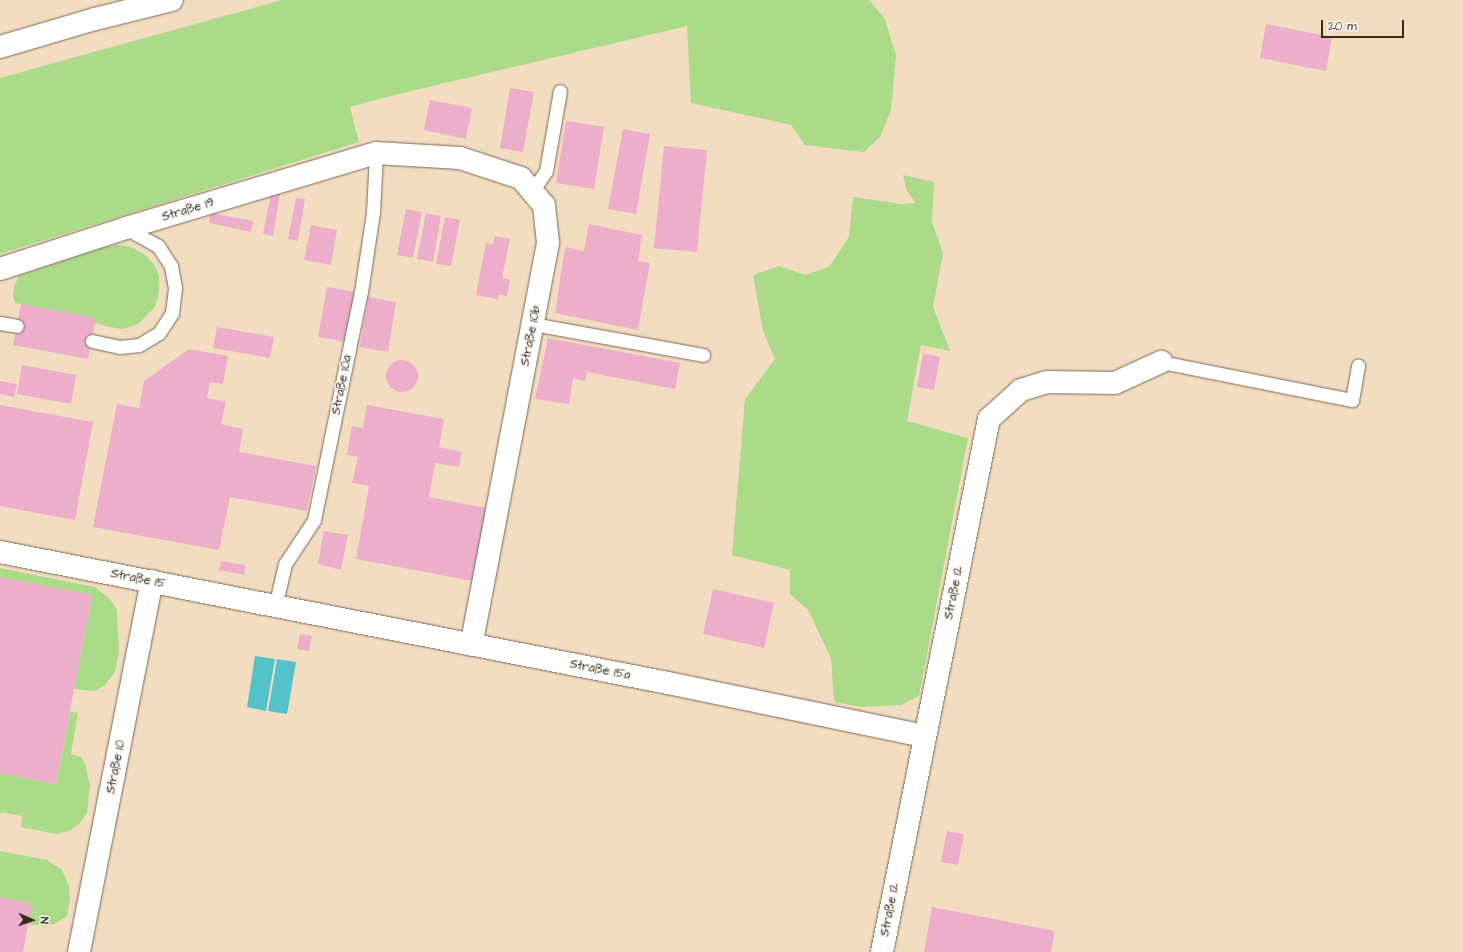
<!DOCTYPE html>
<html>
<head>
<meta charset="utf-8">
<style>
  body { margin:0 }
  #map { position:relative; width:1463px; height:952px; overflow:hidden; background:#f2ddc1; font-family:"Architects Daughter",sans-serif }
  div>[style] { position:absolute }
  [style*='--x'] { left:calc(var(--x)*1px); top:calc(var(--y)*1px); width:calc(var(--w)*1px); rotate:calc(var(--a)*1deg) }
  .green>* { inset:0; background:#abda88 }
  .water>* { inset:0; background:#54c2c9 }
  .building>* { inset:0; background:#edaecb }
  .round { border-radius:50% }
  .roads { filter:drop-shadow(0 0 1px #7b6957) drop-shadow(0 0 1px #7b6957) }
  .service>* { height:13px; margin:-6.5px; padding:0 6.5px; transform-origin:6.5px; border-radius:6.5px; background:#fff }
  .minor>* { height:22px; margin:-11px; padding:0 11px; transform-origin:11px; border-radius:11px; background:#fff }
  .secondary>* { height:22px; margin:-11px; padding:0 11px; transform-origin:11px; border-radius:11px; background:#fff }
  span { translate:-50% -50%; white-space:nowrap; text-align:center; line-height:1.15; -webkit-text-stroke:3.5px #f6f6f2; paint-order:stroke }
  .street-label { font-size:12px; color:#3b2a1e }
  .north { position:absolute; left:12px; top:900px; width:40px; height:40px; -webkit-text-stroke:3px #f6f6f2; paint-order:stroke; rotate:92deg; font-size:11px; font-weight:700; line-height:16px; text-align:center; color:#3b2a1e }
  .north::after { content:''; display:block; margin:auto; width:14px; height:18px; background:#3b2a1e; clip-path:polygon(50% 0,100% 100%,50% 72%,0 100%) }
  .scale { position:absolute; left:1321px; top:20px; width:83px; height:18px; box-sizing:border-box; border:2px solid #3b2a1e; border-top:0; padding-left:5px; font-size:12px; line-height:14px; white-space:nowrap; color:#3b2a1e; -webkit-text-stroke:3px #f6f6f2; paint-order:stroke }
</style>
</head>
<body>
<div id="map">
  <div class="green">
    <i style="clip-path:polygon(282px 0,869px 0,885px 19px,896px 55px,891px 110px,880px 137px,864px 152px,805px 145px,791px 125px,691px 103px,687px 26px,390px 96px,350px 107px,359px 142px,0 254px,0 78px)"></i>
    <i style="clip-path:polygon(903px 175px,934px 182px,932px 222px,943px 253px,933px 307px,950px 351px,921px 345px,907px 421px,968px 438px,919px 696px,901px 705px,862px 707px,834px 702px,831px 658px,808px 610px,790px 594px,790px 570px,732px 555px,745px 399px,775px 359px,763px 331px,753px 275px,779px 266px,805px 275px,829px 267px,849px 237px,853px 197px,902px 204px,916px 203px,907px 191px)"></i>
    <i style="clip-path:polygon(117px 245px,131px 247px,144px 254px,154px 264px,159px 276px,159px 292px,155px 307px,138px 324px,123px 329px,115px 328px,94px 323px,95px 318px,15px 303px,13px 296px,14px 286px,19px 276px,101px 248px)"></i>
    <i style="clip-path:polygon(0 568px,95px 587px,110px 599px,117px 610px,119px 653px,115px 672px,105px 685px,95px 691px,74px 689px,92px 595px,0 577px)"></i>
    <i style="clip-path:polygon(70px 712px,78px 713px,71px 754px,81px 757px,85px 764px,90px 785px,87px 813px,79px 824px,69px 831px,56px 834px,21px 827px,22px 816px,1px 812px,0 814px,0 773px,56px 784px)"></i>
    <i style="clip-path:polygon(0 851px,47px 860px,62px 870px,69px 886px,70px 899px,67px 916px,55px 924px,45px 926px,28px 924px,32px 904px,0 897px)"></i>
  </div>
  <div class="water">
    <i style="clip-path:polygon(255px 656px,275px 659px,266px 711px,247px 707px)"></i>
    <i style="clip-path:polygon(277px 659px,296px 662px,287px 714px,268px 711px)"></i>
  </div>
  <div class="building">
    <i style="clip-path:polygon(1266px 24px,1332px 37px,1326px 71px,1260px 58px)"></i>
    <i style="clip-path:polygon(510px 88px,534px 92px,523px 152px,500px 148px)"></i>
    <i style="clip-path:polygon(430px 100px,472px 108px,466px 139px,424px 130px)"></i>
    <i style="clip-path:polygon(566px 121px,604px 127px,594px 189px,556px 183px)"></i>
    <i style="clip-path:polygon(623px 129px,650px 134px,636px 214px,608px 209px)"></i>
    <i style="clip-path:polygon(664px 146px,707px 150px,697px 252px,654px 248px)"></i>
    <i style="clip-path:polygon(271px 192px,280px 194px,273px 236px,263px 234px)"></i>
    <i style="clip-path:polygon(296px 198px,305px 199px,298px 241px,288px 239px)"></i>
    <i style="clip-path:polygon(406px 209px,422px 212px,413px 258px,397px 255px)"></i>
    <i style="clip-path:polygon(210px 213px,253px 221px,251px 232px,209px 223px)"></i>
    <i style="clip-path:polygon(426px 213px,441px 216px,433px 262px,417px 259px)"></i>
    <i style="clip-path:polygon(445px 217px,460px 220px,451px 266px,436px 264px)"></i>
    <i style="clip-path:polygon(589px 224px,642px 235px,638px 261px,650px 263px,638px 330px,555px 313px,565px 247px,584px 251px)"></i>
    <i style="clip-path:polygon(311px 225px,337px 230px,331px 265px,304px 260px)"></i>
    <i style="clip-path:polygon(495px 236px,510px 239px,502px 278px,510px 280px,507px 296px,499px 295px,498px 299px,476px 295px,486px 243px,493px 244px)"></i>
    <i style="clip-path:polygon(327px 287px,356px 292px,347px 342px,318px 337px)"></i>
    <i style="clip-path:polygon(368px 297px,396px 302px,388px 352px,360px 347px)"></i>
    <i style="clip-path:polygon(21px 304px,96px 318px,88px 359px,13px 345px)"></i>
    <i style="clip-path:polygon(217px 327px,274px 337px,270px 358px,213px 348px)"></i>
    <i style="clip-path:polygon(548px 338px,680px 363px,675px 389px,587px 372px,585px 381px,573px 378px,569px 404px,535px 399px)"></i>
    <i style="clip-path:polygon(189px 349px,228px 356px,223px 384px,210px 382px,207px 398px,226px 402px,221px 424px,243px 429px,239px 452px,316px 466px,307px 511px,230px 497px,219px 550px,93px 527px,117px 404px,139px 408px,144px 381px)"></i>
    <i style="clip-path:polygon(923px 353px,940px 357px,934px 390px,917px 387px)"></i>
    <i class="round" style="left:386px;top:360px;width:32px;height:32px"></i>
    <i style="clip-path:polygon(22px 365px,76px 375px,71px 404px,17px 394px)"></i>
    <i style="clip-path:polygon(0 381px,17px 384px,14px 397px,0 394px)"></i>
    <i style="clip-path:polygon(0 405px,93px 422px,75px 520px,0 506px)"></i>
    <i style="clip-path:polygon(367px 405px,444px 419px,439px 447px,462px 452px,459px 467px,435px 463px,429px 497px,491px 509px,478px 582px,356px 559px,369px 486px,352px 483px,358px 457px,347px 455px,352px 426px,363px 428px)"></i>
    <i style="clip-path:polygon(324px 531px,348px 535px,341px 570px,318px 564px)"></i>
    <i style="clip-path:polygon(221px 561px,245px 565px,244px 575px,219px 570px)"></i>
    <i style="clip-path:polygon(0 577px,92px 595px,56px 784px,0 773px)"></i>
    <i style="clip-path:polygon(713px 589px,774px 603px,764px 648px,703px 634px)"></i>
    <i style="clip-path:polygon(300px 634px,312px 636px,309px 651px,297px 649px)"></i>
    <i style="clip-path:polygon(947px 831px,964px 834px,958px 865px,941px 862px)"></i>
    <i style="clip-path:polygon(0 897px,32px 904px,23px 952px,0 952px)"></i>
    <i style="clip-path:polygon(932px 907px,1055px 931px,1051px 952px,924px 952px)"></i>
  </div>
  <div class="roads">
    <div class="service">
      <i style="--x:532;--y:191;--w:24;--a:-55"></i>
      <i style="--x:546;--y:171;--w:81;--a:-80.1"></i>
      <i style="--x:0;--y:323;--w:17;--a:10"></i>
      <i style="--x:533;--y:324;--w:173;--a:10.3"></i>
      <i style="--x:92;--y:341;--w:29;--a:12"></i>
      <i style="--x:120;--y:347;--w:19;--a:-6"></i>
      <i style="--x:139;--y:345;--w:23;--a:-31"></i>
      <i style="--x:159;--y:333;--w:24;--a:-57"></i>
      <i style="--x:172;--y:313;--w:25;--a:-83"></i>
      <i style="--x:175;--y:288;--w:22;--a:-100"></i>
      <i style="--x:171;--y:266;--w:24;--a:-123"></i>
      <i style="--x:158;--y:246;--w:37;--a:-151"></i>
      <i style="--x:1161;--y:362;--w:195;--a:11.3"></i>
      <i style="--x:1352;--y:400;--w:35;--a:-80"></i>
      <i style="--x:275;--y:607;--w:44;--a:-76.9"></i>
      <i style="--x:285;--y:564;--w:53;--a:-56.6"></i>
      <i style="--x:314;--y:520;--w:233;--a:-78.4"></i>
      <i style="--x:361;--y:292;--w:80;--a:-81.4"></i>
      <i style="--x:373;--y:213;--w:60;--a:-87.1"></i>
    </div>
    <div class="minor">
      <i style="--x:0;--y:269;--w:133;--a:-18"></i>
      <i style="--x:126;--y:228;--w:261;--a:-16.7"></i>
      <i style="--x:376;--y:153;--w:84;--a:3.4"></i>
      <i style="--x:460;--y:158;--w:64;--a:18.2"></i>
      <i style="--x:521;--y:178;--w:35;--a:50"></i>
      <i style="--x:544;--y:205;--w:38;--a:84"></i>
      <i style="--x:548;--y:243;--w:409;--a:100.8"></i>
      <i style="--x:0;--y:552;--w:681;--a:11.1"></i>
      <i style="--x:668;--y:683;--w:262;--a:11.7"></i>
      <i style="--x:79;--y:952;--w:378;--a:-78.9"></i>
      <i style="--x:882;--y:952;--w:544;--a:-78.65"></i>
      <i style="--x:989;--y:419;--w:43;--a:-42.2"></i>
      <i style="--x:1021;--y:390;--w:27;--a:-17"></i>
      <i style="--x:1047;--y:382;--w:68;--a:0.8"></i>
      <i style="--x:1115;--y:383;--w:51;--a:-24.5"></i>
    </div>
    <div class="secondary">
      <i style="--x:0;--y:47;--w:99;--a:-16.4"></i>
      <i style="--x:95;--y:19;--w:79;--a:-13.9"></i>
    </div>
  </div>
  <div class="street-label">
    <span style="left:188px;top:210px;rotate:-17deg">Straße 19</span>
    <span style="left:531px;top:336px;rotate:-79deg">Straße 10b</span>
    <span style="left:342px;top:385px;rotate:-79deg">Straße 10a</span>
    <span style="left:138px;top:579px;rotate:11deg">Straße 15</span>
    <span style="left:954px;top:593px;rotate:-79deg">Straße 12</span>
    <span style="left:600px;top:670px;rotate:11deg">Straße 15a</span>
    <span style="left:116px;top:767px;rotate:-79deg">Straße 10</span>
    <span style="left:890px;top:910px;rotate:-79deg">Straße 12</span>
  </div>
  <div class="north">N</div>
  <div class="scale">20 m</div>
</div>
</body>
</html>
